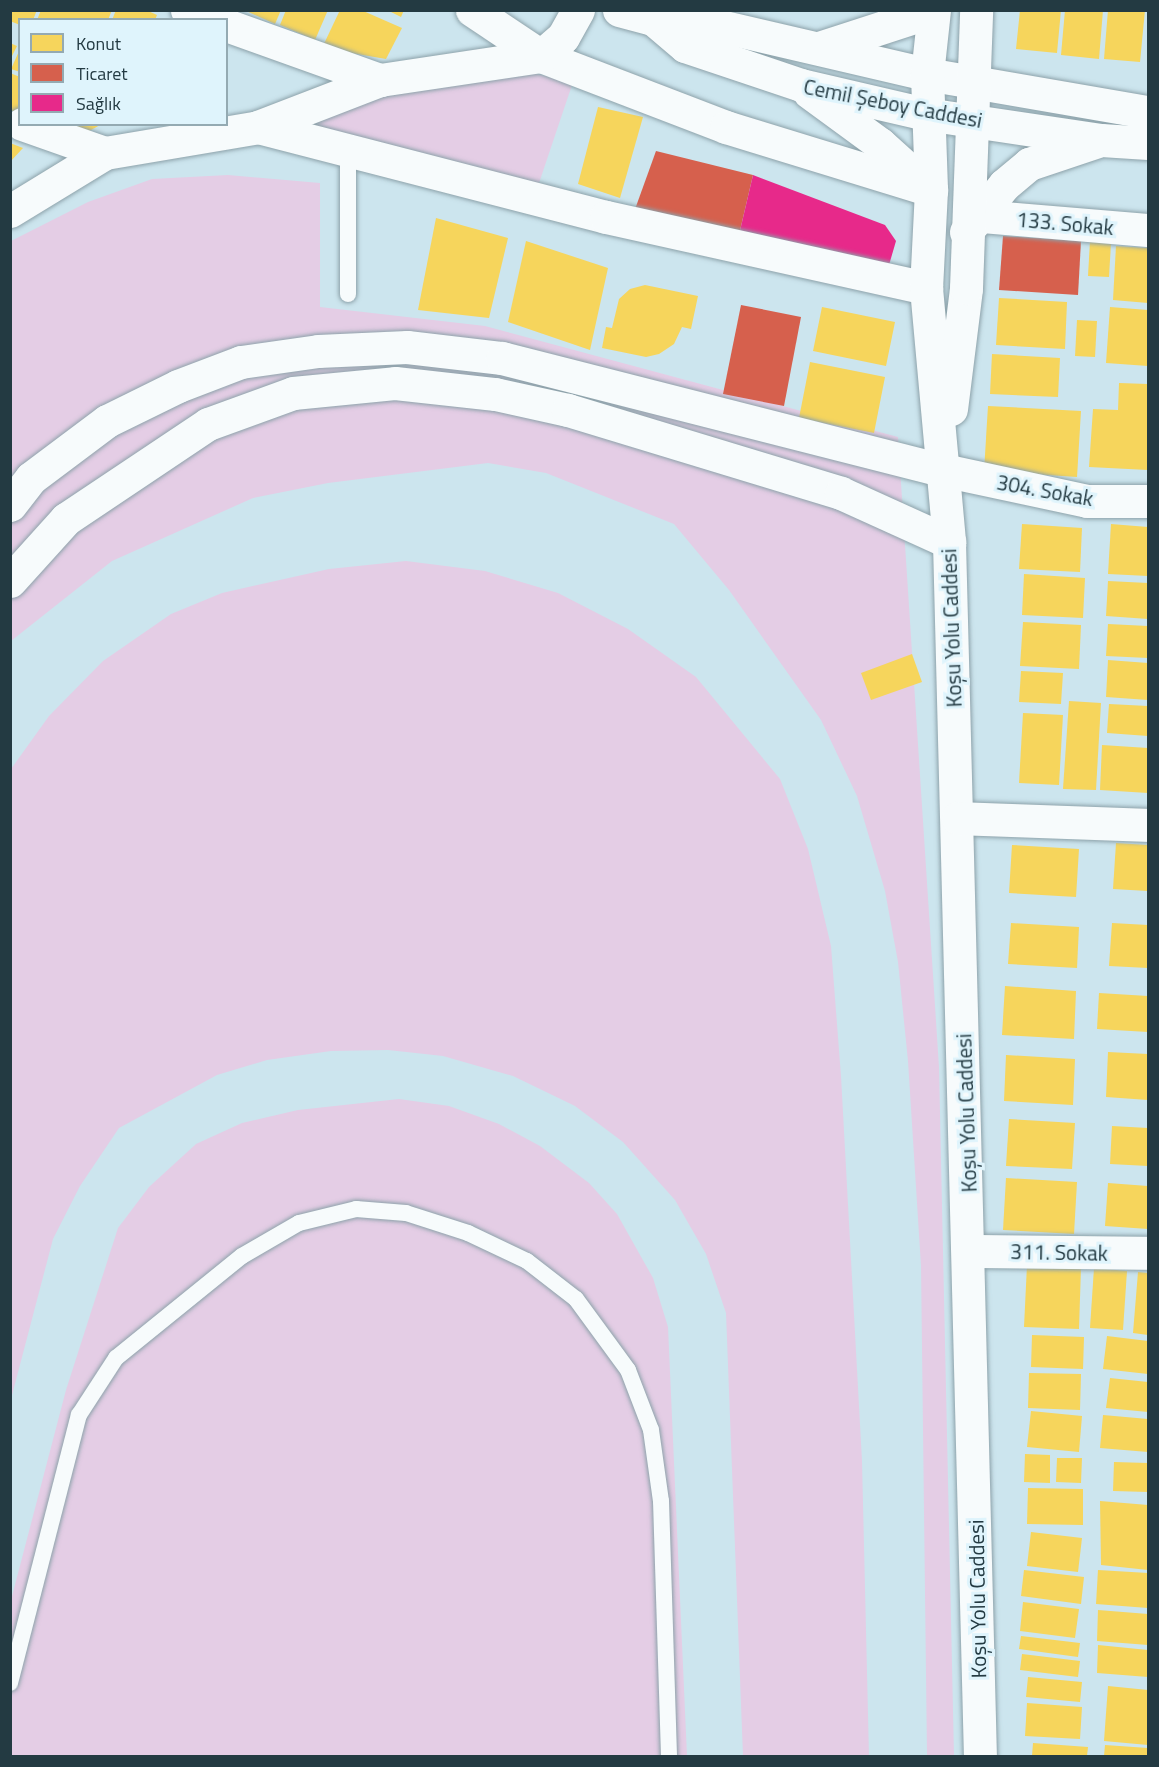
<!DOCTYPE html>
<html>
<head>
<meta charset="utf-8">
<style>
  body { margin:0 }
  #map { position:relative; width:1159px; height:1767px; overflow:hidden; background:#cce5ee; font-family:"Titillium Web",sans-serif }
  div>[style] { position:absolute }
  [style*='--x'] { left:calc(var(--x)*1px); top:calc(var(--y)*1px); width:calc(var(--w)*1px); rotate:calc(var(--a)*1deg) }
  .green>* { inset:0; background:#e4cde5 }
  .homes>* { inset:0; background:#f6d55c }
  .shops>* { inset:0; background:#d6604d }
  .health>* { inset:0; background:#e7298a }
  .roads { filter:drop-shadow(0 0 2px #8da2aa) drop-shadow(0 0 2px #8da2aa) }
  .service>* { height:16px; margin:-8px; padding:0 8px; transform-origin:8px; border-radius:8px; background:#f7fbfc }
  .minor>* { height:33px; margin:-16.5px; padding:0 16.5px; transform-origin:16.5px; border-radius:16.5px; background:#f7fbfc }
  .secondary>* { height:33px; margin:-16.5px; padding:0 16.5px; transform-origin:16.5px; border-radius:16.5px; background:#f7fbfc }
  span { translate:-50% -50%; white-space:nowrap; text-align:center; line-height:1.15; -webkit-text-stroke:6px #dff4fc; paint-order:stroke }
  .street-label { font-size:21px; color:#233a42 }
  .frame { position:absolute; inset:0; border:12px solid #233a42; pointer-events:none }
  .legend { position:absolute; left:18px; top:18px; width:210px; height:108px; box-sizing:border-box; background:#dff4fc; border:2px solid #94aab2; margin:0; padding:8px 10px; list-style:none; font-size:18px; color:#233a42 }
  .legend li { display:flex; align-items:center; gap:12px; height:30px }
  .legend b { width:30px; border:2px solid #94aab2 }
</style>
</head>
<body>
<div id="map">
  <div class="green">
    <i style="clip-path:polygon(500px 66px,573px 82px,537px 189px,290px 124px,360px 99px)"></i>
    <i style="clip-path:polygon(228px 175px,320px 183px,320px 307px,485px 326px,898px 437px,939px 1067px,954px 1756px,927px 1756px,921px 1266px,908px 1061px,898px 962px,885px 891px,857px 796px,821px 720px,729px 590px,674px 524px,546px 473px,488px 463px,328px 483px,253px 498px,112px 561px,11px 641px,11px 241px,88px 202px,152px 179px)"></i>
    <i style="clip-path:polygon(406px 561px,485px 571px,558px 593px,628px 629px,696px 677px,780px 779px,808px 849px,831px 946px,841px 1076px,862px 1461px,869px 1756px,743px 1756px,726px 1313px,706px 1254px,675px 1200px,623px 1142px,575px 1106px,513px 1076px,443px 1056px,388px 1050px,331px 1051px,267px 1060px,217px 1075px,119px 1128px,80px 1186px,53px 1239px,11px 1399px,11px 769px,49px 716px,103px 661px,171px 614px,222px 593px,329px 569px)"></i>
    <i style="clip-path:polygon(399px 1099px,449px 1106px,499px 1124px,540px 1146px,589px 1183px,617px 1214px,653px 1278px,668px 1327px,687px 1756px,11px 1756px,11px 1600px,66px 1390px,118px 1228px,149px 1187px,196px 1144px,242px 1123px,298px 1110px)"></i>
  </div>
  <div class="homes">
    <i style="clip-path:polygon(10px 10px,37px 10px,33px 20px,20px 20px,20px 25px,10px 21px)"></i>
    <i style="clip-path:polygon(41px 10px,112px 10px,108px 20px,37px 20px)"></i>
    <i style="clip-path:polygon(116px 10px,146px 10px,157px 15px,155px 20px,112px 20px)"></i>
    <i style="clip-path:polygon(244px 10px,281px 10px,275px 24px)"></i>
    <i style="clip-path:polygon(286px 10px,328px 10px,315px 40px,280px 25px)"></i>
    <i style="clip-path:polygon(340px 10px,361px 10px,402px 28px,386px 59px,322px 48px)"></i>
    <i style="clip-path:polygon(387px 10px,404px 10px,401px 17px)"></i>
    <i style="clip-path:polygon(1020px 10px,1061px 10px,1057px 53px,1016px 49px)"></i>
    <i style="clip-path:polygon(1065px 10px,1103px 10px,1099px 59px,1061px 55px)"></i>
    <i style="clip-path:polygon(1108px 10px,1145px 10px,1140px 62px,1104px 59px)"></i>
    <i style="clip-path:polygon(10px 43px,17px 46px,10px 60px)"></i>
    <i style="clip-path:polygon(20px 49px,20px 72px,11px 69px)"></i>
    <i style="clip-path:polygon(10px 73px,20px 77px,20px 114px,10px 110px)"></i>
    <i style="clip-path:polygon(598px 107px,643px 117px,620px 198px,578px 184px)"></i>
    <i style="clip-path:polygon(67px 124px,102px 124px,78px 137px)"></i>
    <i style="clip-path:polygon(10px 143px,23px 148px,10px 162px)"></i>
    <i style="clip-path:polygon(436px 218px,508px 238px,489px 318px,418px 310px)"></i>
    <i style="clip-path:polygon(526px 241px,608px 268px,590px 350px,508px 322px)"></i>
    <i style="clip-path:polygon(1090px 241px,1111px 243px,1109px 277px,1088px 276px)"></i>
    <i style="clip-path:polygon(1116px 246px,1148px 248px,1148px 303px,1113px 300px)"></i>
    <i style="clip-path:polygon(645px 285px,698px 296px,691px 329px,682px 327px,674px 344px,659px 354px,646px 357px,602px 348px,606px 327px,612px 328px,619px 299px,630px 289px)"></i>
    <i style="clip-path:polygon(999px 298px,1067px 302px,1065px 349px,996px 345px)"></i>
    <i style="clip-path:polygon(822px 307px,895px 322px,886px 366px,813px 351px)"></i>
    <i style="clip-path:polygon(1110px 307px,1148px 310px,1148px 366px,1106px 363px)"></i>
    <i style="clip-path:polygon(1077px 320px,1097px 321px,1095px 357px,1075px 356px)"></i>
    <i style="clip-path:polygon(992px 354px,1060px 358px,1058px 397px,990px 394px)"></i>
    <i style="clip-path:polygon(810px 362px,885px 377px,874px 433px,799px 418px)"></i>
    <i style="clip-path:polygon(1119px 383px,1148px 384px,1148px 470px,1089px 467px,1093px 409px,1118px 410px)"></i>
    <i style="clip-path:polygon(988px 406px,1081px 411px,1077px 477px,984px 471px)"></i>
    <i style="clip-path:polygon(1022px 524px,1082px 528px,1080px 572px,1019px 569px)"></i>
    <i style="clip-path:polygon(1111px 524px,1148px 527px,1148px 576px,1108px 574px)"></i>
    <i style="clip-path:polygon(1024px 574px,1085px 578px,1083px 618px,1022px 615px)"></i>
    <i style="clip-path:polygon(1108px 581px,1148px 583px,1148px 619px,1106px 616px)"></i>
    <i style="clip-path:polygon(1023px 622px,1081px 625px,1079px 669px,1020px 666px)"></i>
    <i style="clip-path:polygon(1108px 624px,1148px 626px,1148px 658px,1106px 656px)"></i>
    <i style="clip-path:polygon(912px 654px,922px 682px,871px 700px,861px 673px)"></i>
    <i style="clip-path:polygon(1108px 660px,1148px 663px,1148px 700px,1106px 697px)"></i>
    <i style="clip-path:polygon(1021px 671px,1063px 673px,1061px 704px,1019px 702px)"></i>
    <i style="clip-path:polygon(1069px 701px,1101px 703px,1096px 790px,1063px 789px)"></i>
    <i style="clip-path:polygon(1109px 704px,1148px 706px,1148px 736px,1107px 733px)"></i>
    <i style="clip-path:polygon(1023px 713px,1063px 715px,1059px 785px,1019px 783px)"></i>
    <i style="clip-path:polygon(1102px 745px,1148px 748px,1148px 793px,1100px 790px)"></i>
    <i style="clip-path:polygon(1116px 843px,1148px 845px,1148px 891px,1113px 889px)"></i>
    <i style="clip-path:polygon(1012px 845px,1079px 849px,1076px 897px,1009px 893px)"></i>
    <i style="clip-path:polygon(1011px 923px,1079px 927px,1077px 968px,1008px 964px)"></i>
    <i style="clip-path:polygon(1112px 923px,1148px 925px,1148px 968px,1109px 966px)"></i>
    <i style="clip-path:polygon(1005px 986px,1076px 991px,1074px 1039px,1002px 1035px)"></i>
    <i style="clip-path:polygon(1099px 993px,1148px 996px,1148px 1032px,1097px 1029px)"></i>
    <i style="clip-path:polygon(1108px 1052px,1148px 1054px,1148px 1100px,1106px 1097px)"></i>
    <i style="clip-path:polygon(1006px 1055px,1075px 1059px,1073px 1105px,1004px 1101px)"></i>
    <i style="clip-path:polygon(1009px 1119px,1075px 1123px,1072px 1169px,1006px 1166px)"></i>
    <i style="clip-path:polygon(1112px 1126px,1148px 1128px,1148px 1166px,1110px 1164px)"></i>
    <i style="clip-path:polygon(1006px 1178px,1077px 1182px,1074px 1234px,1003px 1230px)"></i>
    <i style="clip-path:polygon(1108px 1183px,1148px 1186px,1148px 1229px,1105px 1226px)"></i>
    <i style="clip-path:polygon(1027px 1265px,1081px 1267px,1079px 1329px,1024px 1327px)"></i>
    <i style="clip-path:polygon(1094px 1268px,1127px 1271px,1123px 1330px,1090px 1328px)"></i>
    <i style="clip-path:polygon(1138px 1272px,1148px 1273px,1148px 1335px,1133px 1333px)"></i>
    <i style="clip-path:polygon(1032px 1335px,1084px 1337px,1083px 1369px,1031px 1367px)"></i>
    <i style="clip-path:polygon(1107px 1336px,1148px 1341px,1148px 1374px,1103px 1369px)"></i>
    <i style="clip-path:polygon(1029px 1373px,1081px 1374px,1080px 1410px,1028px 1408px)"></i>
    <i style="clip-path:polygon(1110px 1378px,1148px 1382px,1148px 1412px,1106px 1408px)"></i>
    <i style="clip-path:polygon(1031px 1411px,1082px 1416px,1079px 1452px,1027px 1447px)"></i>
    <i style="clip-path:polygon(1103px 1415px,1148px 1419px,1148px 1452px,1100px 1448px)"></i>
    <i style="clip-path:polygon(1025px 1454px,1050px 1455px,1050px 1483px,1024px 1482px)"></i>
    <i style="clip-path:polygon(1057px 1458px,1082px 1458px,1081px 1483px,1056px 1482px)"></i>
    <i style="clip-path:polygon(1114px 1462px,1148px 1463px,1148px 1492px,1113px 1491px)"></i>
    <i style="clip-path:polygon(1028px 1488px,1083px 1489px,1083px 1525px,1027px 1524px)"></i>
    <i style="clip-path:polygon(1100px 1501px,1148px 1505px,1148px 1570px,1101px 1565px)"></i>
    <i style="clip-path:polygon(1031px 1532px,1082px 1538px,1078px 1572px,1027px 1566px)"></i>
    <i style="clip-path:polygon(1024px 1570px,1084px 1577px,1081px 1604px,1021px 1596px)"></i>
    <i style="clip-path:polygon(1098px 1570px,1148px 1573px,1148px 1608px,1096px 1604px)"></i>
    <i style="clip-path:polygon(1023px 1602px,1079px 1609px,1075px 1638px,1020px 1631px)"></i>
    <i style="clip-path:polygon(1098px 1610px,1148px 1614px,1148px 1645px,1097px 1641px)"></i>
    <i style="clip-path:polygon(1021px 1636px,1080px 1643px,1078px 1657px,1019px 1649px)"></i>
    <i style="clip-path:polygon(1098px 1645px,1148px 1650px,1148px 1677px,1097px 1673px)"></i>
    <i style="clip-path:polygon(1022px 1654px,1080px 1661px,1078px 1677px,1020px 1670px)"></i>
    <i style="clip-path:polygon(1028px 1677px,1082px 1682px,1080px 1702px,1026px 1697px)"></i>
    <i style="clip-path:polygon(1108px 1686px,1148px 1690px,1148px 1745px,1104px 1741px)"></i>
    <i style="clip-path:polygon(1027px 1703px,1082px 1707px,1080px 1739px,1025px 1736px)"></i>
    <i style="clip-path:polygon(1033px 1743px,1088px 1747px,1087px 1756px,1032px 1756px)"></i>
    <i style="clip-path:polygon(1105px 1745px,1148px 1748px,1148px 1756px,1104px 1756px)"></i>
  </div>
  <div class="shops">
    <i style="clip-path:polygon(656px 151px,753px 175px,738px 239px,634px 212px)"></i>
    <i style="clip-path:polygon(1003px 236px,1081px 241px,1078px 295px,999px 290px)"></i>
    <i style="clip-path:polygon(741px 305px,801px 317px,784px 406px,723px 394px)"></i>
  </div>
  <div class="health">
    <i style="clip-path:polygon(753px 175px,885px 225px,896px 241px,889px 265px,738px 239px)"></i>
  </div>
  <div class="roads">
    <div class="service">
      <i style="--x:348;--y:150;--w:144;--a:90"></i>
      <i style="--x:10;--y:1683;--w:277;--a:-75.6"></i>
      <i style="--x:79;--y:1415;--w:68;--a:-57"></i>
      <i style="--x:116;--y:1358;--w:162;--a:-39"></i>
      <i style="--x:242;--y:1256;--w:66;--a:-30.1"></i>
      <i style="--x:299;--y:1223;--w:59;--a:-13.8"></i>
      <i style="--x:356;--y:1209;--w:50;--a:4.6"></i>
      <i style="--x:406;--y:1213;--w:65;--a:17.9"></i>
      <i style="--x:468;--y:1233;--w:65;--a:25.4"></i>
      <i style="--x:527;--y:1261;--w:62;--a:37.8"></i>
      <i style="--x:576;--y:1299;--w:88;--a:53.8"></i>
      <i style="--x:628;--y:1370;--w:64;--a:69"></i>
      <i style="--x:651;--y:1430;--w:72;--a:82"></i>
      <i style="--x:661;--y:1501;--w:255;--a:88.2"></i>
    </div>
    <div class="minor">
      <i style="--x:187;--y:10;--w:27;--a:22"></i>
      <i style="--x:472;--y:10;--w:83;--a:33.7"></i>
      <i style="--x:541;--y:56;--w:198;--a:21"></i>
      <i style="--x:726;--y:127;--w:214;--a:17.1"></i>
      <i style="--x:226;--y:25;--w:164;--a:19.7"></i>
      <i style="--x:22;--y:124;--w:88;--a:19.3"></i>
      <i style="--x:258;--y:127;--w:359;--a:14.5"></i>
      <i style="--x:606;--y:217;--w:328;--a:12.5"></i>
      <i style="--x:10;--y:211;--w:111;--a:-31.4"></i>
      <i style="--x:105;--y:153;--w:155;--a:-9.6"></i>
      <i style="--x:258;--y:127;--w:131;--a:-21.1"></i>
      <i style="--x:380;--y:80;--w:163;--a:-8.5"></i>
      <i style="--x:541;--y:56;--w:29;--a:-41"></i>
      <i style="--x:563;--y:37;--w:31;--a:-61"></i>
      <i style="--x:981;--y:216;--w:168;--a:4.8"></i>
      <i style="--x:10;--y:505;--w:34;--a:-52"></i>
      <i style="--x:31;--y:478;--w:95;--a:-36.9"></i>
      <i style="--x:107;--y:421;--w:79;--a:-26.2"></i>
      <i style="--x:178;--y:386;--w:67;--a:-20.9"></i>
      <i style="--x:241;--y:362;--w:78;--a:-8.1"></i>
      <i style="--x:318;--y:351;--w:89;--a:-2.6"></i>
      <i style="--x:407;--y:347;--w:96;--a:6.6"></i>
      <i style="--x:502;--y:358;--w:455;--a:14.3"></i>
      <i style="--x:943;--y:470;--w:147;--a:12.1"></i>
      <i style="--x:1087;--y:501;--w:61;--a:0"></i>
      <i style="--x:10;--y:581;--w:84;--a:-47.9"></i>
      <i style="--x:66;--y:519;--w:171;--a:-33.8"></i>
      <i style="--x:208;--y:424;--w:90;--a:-20"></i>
      <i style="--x:293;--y:393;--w:102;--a:-5.6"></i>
      <i style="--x:395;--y:383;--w:101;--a:6.3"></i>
      <i style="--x:495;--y:394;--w:75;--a:12.4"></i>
      <i style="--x:568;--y:410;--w:285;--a:16.9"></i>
      <i style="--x:841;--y:493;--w:119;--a:24.4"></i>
      <i style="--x:969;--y:1251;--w:179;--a:0.6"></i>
    </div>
    <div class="secondary">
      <i style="--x:619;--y:10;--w:35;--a:15"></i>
      <i style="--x:653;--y:19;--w:37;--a:0"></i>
      <i style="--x:690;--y:19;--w:243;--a:13.1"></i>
      <i style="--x:927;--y:74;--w:224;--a:9.8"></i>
      <i style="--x:934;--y:10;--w:64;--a:96.2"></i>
      <i style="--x:927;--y:74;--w:116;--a:88"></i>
      <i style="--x:931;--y:190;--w:98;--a:92.9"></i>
      <i style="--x:926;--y:288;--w:255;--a:84.8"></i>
      <i style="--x:949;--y:542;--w:1214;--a:88.54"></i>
      <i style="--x:653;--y:19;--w:42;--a:40.2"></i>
      <i style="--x:685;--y:46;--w:122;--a:18.6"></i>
      <i style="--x:801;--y:85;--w:128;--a:13.1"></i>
      <i style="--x:926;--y:114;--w:177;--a:8.5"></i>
      <i style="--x:1101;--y:140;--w:47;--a:3.7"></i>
      <i style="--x:819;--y:48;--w:120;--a:-18"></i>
      <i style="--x:809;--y:92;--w:88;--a:36.2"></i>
      <i style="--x:880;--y:144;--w:69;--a:42"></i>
      <i style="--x:966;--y:232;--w:60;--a:-51"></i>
      <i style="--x:1004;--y:185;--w:33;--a:-40"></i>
      <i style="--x:1029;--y:164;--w:70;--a:-18.4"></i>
      <i style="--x:951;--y:409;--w:122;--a:-82.9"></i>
      <i style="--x:966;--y:288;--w:278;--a:-87.9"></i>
      <i style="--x:958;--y:818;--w:190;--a:2.1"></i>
    </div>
  </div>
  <div class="street-label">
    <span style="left:893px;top:103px;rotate:11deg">Cemil Şeboy Caddesi</span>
    <span style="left:1065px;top:223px;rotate:5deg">133. Sokak</span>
    <span style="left:1045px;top:490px;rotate:10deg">304. Sokak</span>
    <span style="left:951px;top:628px;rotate:-92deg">Koşu Yolu Caddesi</span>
    <span style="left:966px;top:1113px;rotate:-92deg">Koşu Yolu Caddesi</span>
    <span style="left:1059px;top:1252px;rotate:1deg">311. Sokak</span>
    <span style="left:977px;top:1599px;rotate:-91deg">Koşu Yolu Caddesi</span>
  </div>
  <div class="frame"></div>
  <ul class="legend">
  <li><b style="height:16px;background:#f6d55c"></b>Konut</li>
  <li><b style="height:16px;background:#d6604d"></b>Ticaret</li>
  <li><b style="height:16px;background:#e7298a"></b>Sağlık</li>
  </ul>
</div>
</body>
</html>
